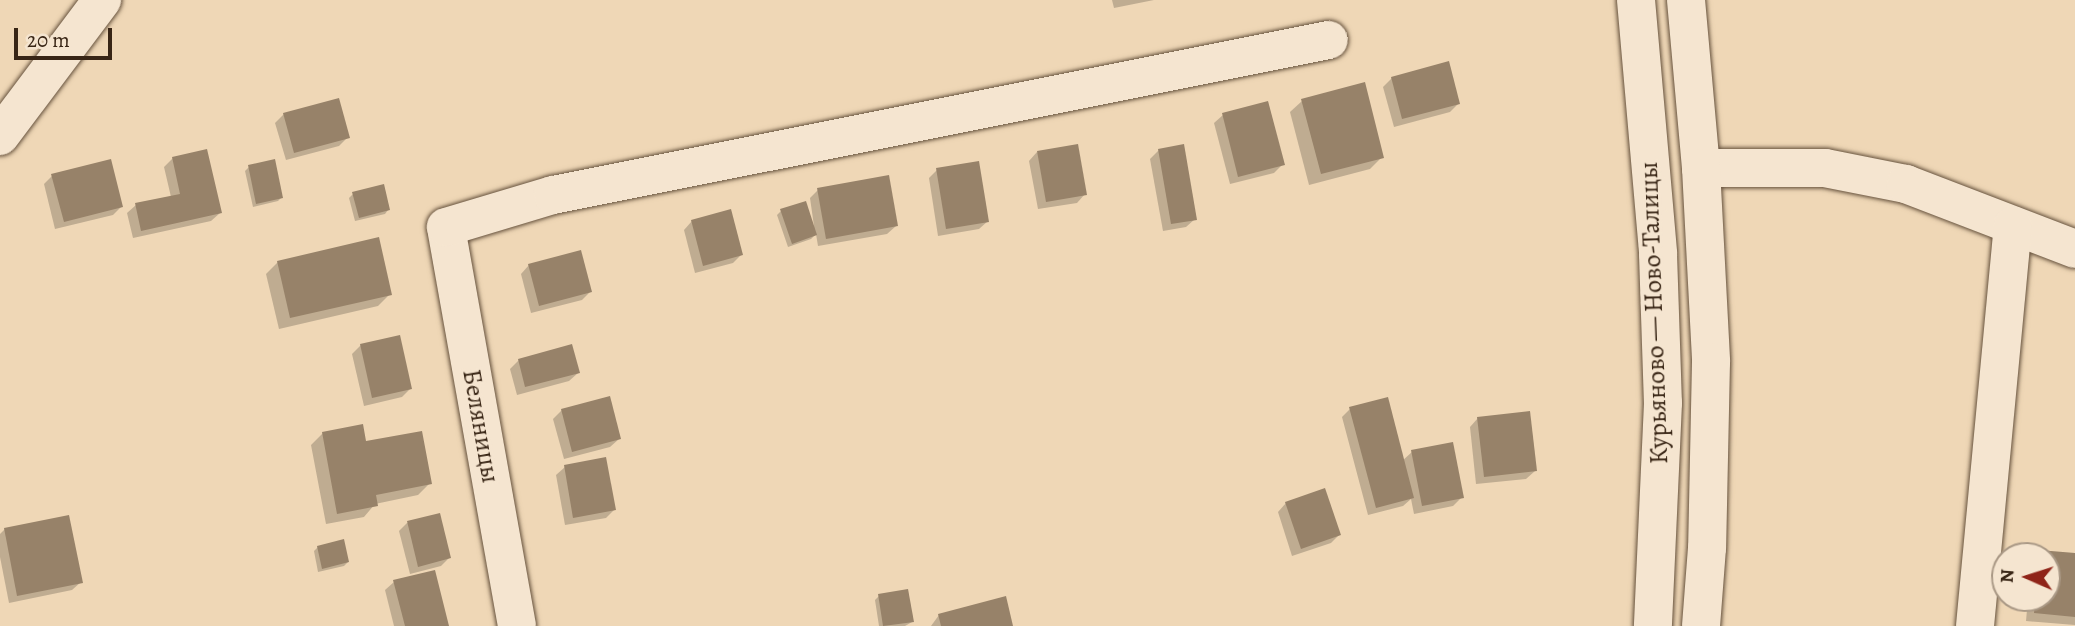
<!DOCTYPE html>
<html>
<head>
<meta charset="utf-8">
<style>
  body { margin:0 }
  #map { position:relative; width:2075px; height:626px; overflow:hidden; background:#efd7b6; font-family:Alegreya,serif }
  div>[style] { position:absolute }
  [style*='--x'] { left:calc(var(--x)*1px); top:calc(var(--y)*1px); width:calc(var(--w)*1px); rotate:calc(var(--a)*1deg) }
  .shadow>* { inset:0; background:#0003 }
  .building>* { inset:0; background:#978269 }
  .roads { filter:drop-shadow(0 0 2px #66523d) drop-shadow(0 0 2px #66523d) }
  .minor>* { height:38px; margin:-19px; padding:0 19px; transform-origin:19px; border-radius:19px; background:#f5e5d0 }
  .secondary>* { height:38px; margin:-19px; padding:0 19px; transform-origin:19px; border-radius:19px; background:#f5e5d0 }
  span { translate:-50% -50%; white-space:nowrap; text-align:center; line-height:1.15; -webkit-text-stroke:6px #f5e5d0; paint-order:stroke }
  .street-label { font-size:26px; color:#382515 }
  .north { position:absolute; left:1991px; top:542px; width:70px; height:70px; box-sizing:border-box; background:#f5e5d0; border:2px solid #a99885; border-radius:50%; rotate:273deg; font-size:19px; font-weight:700; line-height:28px; text-align:center; color:#382515 }
  .north::after { content:''; display:block; margin:auto; width:24px; height:32px; background:#8f2418; clip-path:polygon(50% 0,100% 100%,50% 72%,0 100%) }
  .scale { position:absolute; left:14px; top:28px; width:98px; height:32px; box-sizing:border-box; border:4px solid #382515; border-top:0; padding-left:9px; font-size:21px; line-height:24px; white-space:nowrap; color:#382515; -webkit-text-stroke:5px #f5e5d0; paint-order:stroke }
</style>
</head>
<body>
<div id="map">
  <div class="shadow">
    <i style="clip-path:polygon(1112px 0,1154px 0,1114px 8px)"></i>
    <i style="clip-path:polygon(1392px 78px,1458px 104px,1450px 112px,1394px 127px,1383px 87px)"></i>
    <i style="clip-path:polygon(1302px 101px,1382px 157px,1370px 169px,1309px 185px,1290px 112px)"></i>
    <i style="clip-path:polygon(284px 114px,348px 137px,339px 146px,286px 160px,275px 123px)"></i>
    <i style="clip-path:polygon(1223px 115px,1283px 164px,1274px 173px,1230px 184px,1214px 123px)"></i>
    <i style="clip-path:polygon(1159px 150px,1195px 219px,1186px 227px,1163px 231px,1150px 159px)"></i>
    <i style="clip-path:polygon(1037px 152px,1085px 194px,1077px 203px,1038px 209px,1029px 161px)"></i>
    <i style="clip-path:polygon(173px 158px,220px 213px,211px 221px,133px 238px,127px 213px,136px 205px,171px 197px,164px 167px)"></i>
    <i style="clip-path:polygon(249px 167px,282px 197px,278px 201px,253px 207px,245px 171px)"></i>
    <i style="clip-path:polygon(937px 170px,988px 221px,979px 229px,938px 236px,929px 178px)"></i>
    <i style="clip-path:polygon(52px 176px,121px 207px,113px 215px,55px 229px,44px 184px)"></i>
    <i style="clip-path:polygon(818px 190px,896px 226px,887px 234px,818px 246px,816px 234px,811px 239px,788px 247px,777px 215px,781px 211px,814px 226px,810px 198px)"></i>
    <i style="clip-path:polygon(353px 194px,388px 210px,385px 214px,355px 221px,349px 198px)"></i>
    <i style="clip-path:polygon(692px 221px,741px 255px,733px 263px,695px 273px,684px 230px)"></i>
    <i style="clip-path:polygon(278px 262px,390px 294px,378px 306px,279px 329px,266px 274px)"></i>
    <i style="clip-path:polygon(529px 265px,590px 292px,582px 300px,531px 313px,521px 274px)"></i>
    <i style="clip-path:polygon(361px 345px,410px 389px,402px 397px,364px 406px,352px 354px)"></i>
    <i style="clip-path:polygon(519px 360px,578px 373px,569px 381px,517px 395px,510px 369px)"></i>
    <i style="clip-path:polygon(1350px 409px,1402px 461px,1412px 452px,1462px 497px,1453px 506px,1414px 514px,1411px 499px,1403px 506px,1368px 515px,1342px 417px)"></i>
    <i style="clip-path:polygon(562px 410px,619px 439px,610px 447px,564px 459px,553px 419px)"></i>
    <i style="clip-path:polygon(1478px 418px,1535px 471px,1526px 479px,1476px 484px,1470px 427px)"></i>
    <i style="clip-path:polygon(323px 433px,365px 443px,430px 483px,418px 495px,375px 504px,364px 517px,326px 524px,311px 445px)"></i>
    <i style="clip-path:polygon(565px 467px,614px 510px,606px 518px,565px 525px,556px 475px)"></i>
    <i style="clip-path:polygon(1286px 503px,1339px 535px,1331px 543px,1292px 556px,1278px 512px)"></i>
    <i style="clip-path:polygon(439px 515px,449px 558px,441px 566px,410px 574px,399px 531px,407px 523px)"></i>
    <i style="clip-path:polygon(5px 529px,81px 582px,72px 590px,9px 603px,0 557px,0 534px)"></i>
    <i style="clip-path:polygon(318px 547px,348px 562px,344px 566px,318px 572px,314px 551px)"></i>
    <i style="clip-path:polygon(2039px 552px,2075px 555px,2075px 625px,2026px 621px,2028px 598px,2047px 598px,2047px 556px,2035px 556px)"></i>
    <i style="clip-path:polygon(394px 582px,447px 626px,394px 626px,385px 590px)"></i>
    <i style="clip-path:polygon(879px 596px,912px 622px,905px 626px,879px 626px,875px 600px)"></i>
    <i style="clip-path:polygon(939px 615px,1012px 626px,931px 626px)"></i>
  </div>
  <div class="building">
    <i style="clip-path:polygon(1449px 61px,1460px 104px,1402px 119px,1391px 77px)"></i>
    <i style="clip-path:polygon(1365px 82px,1384px 158px,1321px 174px,1301px 99px)"></i>
    <i style="clip-path:polygon(339px 98px,350px 138px,294px 153px,283px 113px)"></i>
    <i style="clip-path:polygon(1268px 101px,1285px 165px,1238px 177px,1222px 113px)"></i>
    <i style="clip-path:polygon(1078px 144px,1087px 195px,1046px 202px,1037px 151px)"></i>
    <i style="clip-path:polygon(1184px 144px,1197px 220px,1171px 224px,1158px 149px)"></i>
    <i style="clip-path:polygon(207px 149px,222px 213px,141px 231px,135px 203px,180px 194px,172px 157px)"></i>
    <i style="clip-path:polygon(111px 159px,123px 207px,64px 222px,51px 174px)"></i>
    <i style="clip-path:polygon(275px 159px,283px 198px,256px 204px,248px 165px)"></i>
    <i style="clip-path:polygon(979px 161px,989px 222px,946px 229px,936px 168px)"></i>
    <i style="clip-path:polygon(889px 175px,898px 226px,826px 239px,817px 188px)"></i>
    <i style="clip-path:polygon(384px 184px,390px 210px,359px 218px,352px 192px)"></i>
    <i style="clip-path:polygon(806px 201px,817px 235px,792px 244px,780px 209px)"></i>
    <i style="clip-path:polygon(731px 209px,743px 255px,703px 266px,691px 220px)"></i>
    <i style="clip-path:polygon(379px 237px,392px 295px,290px 318px,277px 261px)"></i>
    <i style="clip-path:polygon(581px 250px,592px 292px,539px 306px,528px 264px)"></i>
    <i style="clip-path:polygon(400px 335px,412px 389px,372px 398px,360px 344px)"></i>
    <i style="clip-path:polygon(572px 344px,580px 373px,525px 387px,518px 359px)"></i>
    <i style="clip-path:polygon(610px 396px,621px 439px,572px 452px,561px 409px)"></i>
    <i style="clip-path:polygon(1388px 397px,1414px 498px,1376px 508px,1349px 407px)"></i>
    <i style="clip-path:polygon(1530px 411px,1537px 471px,1484px 477px,1477px 417px)"></i>
    <i style="clip-path:polygon(363px 424px,366px 441px,422px 431px,432px 484px,376px 495px,378px 506px,337px 514px,322px 432px)"></i>
    <i style="clip-path:polygon(1453px 442px,1464px 498px,1422px 506px,1411px 450px)"></i>
    <i style="clip-path:polygon(606px 457px,616px 510px,573px 518px,564px 465px)"></i>
    <i style="clip-path:polygon(1325px 488px,1341px 535px,1301px 549px,1285px 502px)"></i>
    <i style="clip-path:polygon(440px 513px,451px 558px,418px 567px,407px 521px)"></i>
    <i style="clip-path:polygon(69px 515px,83px 583px,17px 596px,4px 528px)"></i>
    <i style="clip-path:polygon(344px 539px,349px 562px,322px 569px,317px 546px)"></i>
    <i style="clip-path:polygon(2039px 550px,2075px 553px,2075px 617px,2034px 613px,2035px 598px,2047px 598px,2047px 556px,2038px 556px)"></i>
    <i style="clip-path:polygon(435px 570px,449px 626px,405px 626px,393px 580px)"></i>
    <i style="clip-path:polygon(908px 589px,914px 622px,883px 626px,878px 594px)"></i>
    <i style="clip-path:polygon(1006px 596px,1013px 626px,941px 626px,938px 614px)"></i>
  </div>
  <div class="roads">
    <div class="minor">
      <i style="--x:0;--y:136;--w:170;--a:-53.1"></i>
      <i style="--x:1701;--y:168;--w:124;--a:0"></i>
      <i style="--x:1825;--y:168;--w:83;--a:11.2"></i>
      <i style="--x:1906;--y:184;--w:181;--a:21"></i>
      <i style="--x:517;--y:626;--w:405;--a:-100.1"></i>
      <i style="--x:446;--y:227;--w:112;--a:-16.7"></i>
      <i style="--x:553;--y:195;--w:791;--a:-11.3"></i>
      <i style="--x:1975;--y:626;--w:402;--a:-84.6"></i>
    </div>
    <div class="secondary">
      <i style="--x:1636;--y:0;--w:255;--a:85"></i>
      <i style="--x:1658;--y:254;--w:149;--a:88.1"></i>
      <i style="--x:1663;--y:403;--w:223;--a:92.6"></i>
      <i style="--x:1686;--y:0;--w:169;--a:84.9"></i>
      <i style="--x:1701;--y:168;--w:194;--a:87"></i>
      <i style="--x:1711;--y:362;--w:186;--a:91.2"></i>
      <i style="--x:1707;--y:548;--w:78;--a:94.4"></i>
    </div>
  </div>
  <div class="street-label">
    <span style="left:1654px;top:313px;rotate:-92deg">Курьяново — Ново-Талицы</span>
    <span style="left:481px;top:426px;rotate:80deg">Беляницы</span>
  </div>
  <div class="north">N</div>
  <div class="scale">20 m</div>
</div>
</body>
</html>
